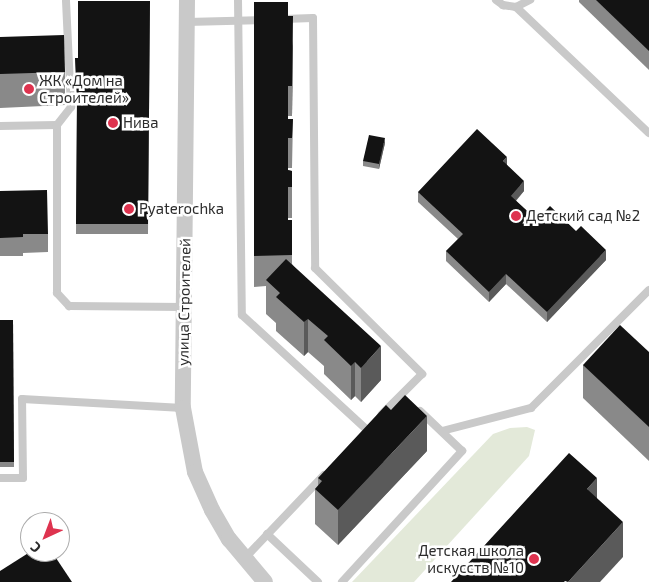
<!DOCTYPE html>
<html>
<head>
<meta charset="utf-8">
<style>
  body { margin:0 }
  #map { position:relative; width:649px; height:582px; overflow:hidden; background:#fff; font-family:"Exo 2",sans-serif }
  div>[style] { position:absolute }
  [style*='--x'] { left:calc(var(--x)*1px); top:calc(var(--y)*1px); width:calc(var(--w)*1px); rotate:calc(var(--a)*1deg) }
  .green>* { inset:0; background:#e3e9d9 }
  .lane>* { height:8px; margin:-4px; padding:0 4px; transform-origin:4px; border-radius:4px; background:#c9c9c9 }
  .street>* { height:16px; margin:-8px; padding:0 8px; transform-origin:8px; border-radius:8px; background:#c9c9c9 }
  .wall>* { inset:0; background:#898989 }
  .shaded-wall>* { inset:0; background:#5a5a5a }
  .building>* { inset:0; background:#131313 }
  .dots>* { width:14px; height:14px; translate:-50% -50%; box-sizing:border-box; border:2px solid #fff; border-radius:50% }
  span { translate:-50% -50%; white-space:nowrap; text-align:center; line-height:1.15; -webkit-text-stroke:5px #fff; paint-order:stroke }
  .poi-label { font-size:15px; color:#2c2c2c }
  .left { translate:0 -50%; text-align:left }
  .right { translate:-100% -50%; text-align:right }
  .street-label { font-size:15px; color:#2c2c2c }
  .north { position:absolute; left:20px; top:512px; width:50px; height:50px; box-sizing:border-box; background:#fff; border:1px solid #ababab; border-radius:50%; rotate:223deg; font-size:14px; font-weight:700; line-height:20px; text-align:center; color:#2c2c2c }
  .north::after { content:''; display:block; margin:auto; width:18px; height:22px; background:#de334f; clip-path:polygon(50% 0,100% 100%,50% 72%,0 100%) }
</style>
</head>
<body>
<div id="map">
  <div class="green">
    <i style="clip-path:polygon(527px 427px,535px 430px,529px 456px,414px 582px,352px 582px,493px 434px,510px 428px)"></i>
  </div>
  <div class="lane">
    <i style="--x:238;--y:0;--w:315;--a:89.3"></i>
    <i style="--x:242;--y:315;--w:170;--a:42.6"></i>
    <i style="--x:496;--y:0;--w:9;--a:36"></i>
    <i style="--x:503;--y:5;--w:13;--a:9"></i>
    <i style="--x:516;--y:7;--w:16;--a:-27"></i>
    <i style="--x:516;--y:7;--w:183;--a:43.5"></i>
    <i style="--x:284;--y:19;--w:29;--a:-2"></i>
    <i style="--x:313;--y:18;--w:250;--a:89.5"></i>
    <i style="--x:315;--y:268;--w:151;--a:44.7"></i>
    <i style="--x:422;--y:374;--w:57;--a:135"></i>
    <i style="--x:187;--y:22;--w:75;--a:-1.5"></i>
    <i style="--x:57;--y:125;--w:168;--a:90"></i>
    <i style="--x:57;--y:293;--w:18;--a:47"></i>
    <i style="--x:69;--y:306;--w:115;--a:0.5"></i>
    <i style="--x:0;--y:126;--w:57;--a:-1"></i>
    <i style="--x:57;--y:125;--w:23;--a:-52"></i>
    <i style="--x:71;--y:107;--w:107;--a:-92.7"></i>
    <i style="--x:442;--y:431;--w:92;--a:-14.5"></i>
    <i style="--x:531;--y:408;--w:167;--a:-45"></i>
    <i style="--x:0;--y:478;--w:23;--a:0"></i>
    <i style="--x:23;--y:478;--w:79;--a:-90.7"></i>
    <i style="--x:22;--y:399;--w:161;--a:3.2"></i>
    <i style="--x:267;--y:534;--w:70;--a:43.3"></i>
    <i style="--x:244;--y:559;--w:116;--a:-46.4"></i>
    <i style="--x:342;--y:582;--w:178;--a:-47.5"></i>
    <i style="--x:462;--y:451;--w:58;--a:-136.4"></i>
  </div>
  <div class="street">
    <i style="--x:187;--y:0;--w:408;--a:90.6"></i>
    <i style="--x:183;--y:408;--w:65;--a:79.4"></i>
    <i style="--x:195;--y:472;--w:42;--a:65.9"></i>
    <i style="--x:212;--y:510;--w:34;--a:60"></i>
    <i style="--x:229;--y:539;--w:56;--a:50.1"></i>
  </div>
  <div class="wall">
    <i style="clip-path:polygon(579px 0,649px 0,649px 70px,579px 2px)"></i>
    <i style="clip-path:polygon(150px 1px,148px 234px,76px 234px,77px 105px,75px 58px,78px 58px)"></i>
    <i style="clip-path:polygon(254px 2px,288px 16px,293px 47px,292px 116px,288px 116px,288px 119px,293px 119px,292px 168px,288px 168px,288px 170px,292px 171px,292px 218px,288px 218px,288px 220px,292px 220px,292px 264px,381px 380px,361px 402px,355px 396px,351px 400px,324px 374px,324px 366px,308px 352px,304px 356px,276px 331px,276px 323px,266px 314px,266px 286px,254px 287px)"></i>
    <i style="clip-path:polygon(0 37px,65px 72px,65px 105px,0 108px)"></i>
    <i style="clip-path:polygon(385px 143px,379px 169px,363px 166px,363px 161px)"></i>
    <i style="clip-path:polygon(507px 165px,524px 191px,516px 201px,537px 220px,606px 260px,547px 322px,506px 284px,489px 302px,446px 261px,446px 251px,458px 239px,418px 202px,418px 192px)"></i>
    <i style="clip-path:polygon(0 191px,48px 234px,48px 252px,23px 253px,23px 256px,0 256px)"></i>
    <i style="clip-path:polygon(0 320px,13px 320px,14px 467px,0 467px)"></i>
    <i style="clip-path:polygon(649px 352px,649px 461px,583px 398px,583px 365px)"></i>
    <i style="clip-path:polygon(427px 451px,338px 545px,315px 524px,315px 489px,318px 486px,318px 478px)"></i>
  </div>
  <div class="shaded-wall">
    <i style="clip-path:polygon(293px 16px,293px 47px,292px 116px,292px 86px)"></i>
    <i style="clip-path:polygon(385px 138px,385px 143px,379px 169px,379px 164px)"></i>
    <i style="clip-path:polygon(507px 157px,507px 167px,503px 161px)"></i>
    <i style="clip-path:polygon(524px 181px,524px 191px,511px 206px,511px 196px)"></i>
    <i style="clip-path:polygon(606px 250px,606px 260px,547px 322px,547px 312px)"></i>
    <i style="clip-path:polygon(506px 274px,506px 284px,489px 302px,489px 292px)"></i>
    <i style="clip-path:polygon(308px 319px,308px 352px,304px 356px,304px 322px)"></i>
    <i style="clip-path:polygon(381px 346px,381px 380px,361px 402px,361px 368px)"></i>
    <i style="clip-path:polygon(355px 362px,355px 396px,351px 400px,351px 366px)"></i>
    <i style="clip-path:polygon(427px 416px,427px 451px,338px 545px,338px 510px)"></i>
    <i style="clip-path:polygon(597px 478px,597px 513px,587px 489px)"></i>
    <i style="clip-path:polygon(623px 522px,623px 557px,600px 582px,568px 582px)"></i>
  </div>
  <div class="building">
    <i style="clip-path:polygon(596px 0,649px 0,649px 51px)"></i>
    <i style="clip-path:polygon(78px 1px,150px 1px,148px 224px,76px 224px,77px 96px,75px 58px,78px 58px)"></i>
    <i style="clip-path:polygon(254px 2px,288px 2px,288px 16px,293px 16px,292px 86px,288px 86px,288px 119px,293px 119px,292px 138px,288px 138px,288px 170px,292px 171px,292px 187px,288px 187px,288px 220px,292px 220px,292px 255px,254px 256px)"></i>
    <i style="clip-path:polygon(64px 35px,65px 72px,0 74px,0 37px)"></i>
    <i style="clip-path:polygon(477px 129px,507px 157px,503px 161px,524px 181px,511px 196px,537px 220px,550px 206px,576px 231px,581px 226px,606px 250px,547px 312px,506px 274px,489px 292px,446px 251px,463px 234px,418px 192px)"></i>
    <i style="clip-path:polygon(369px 135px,385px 138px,379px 164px,363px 161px)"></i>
    <i style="clip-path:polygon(47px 190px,48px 234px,23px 234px,23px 237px,0 238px,0 191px)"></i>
    <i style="clip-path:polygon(286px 259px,381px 346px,361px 368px,355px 362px,351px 366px,324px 340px,328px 336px,308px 319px,304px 322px,276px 297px,280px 293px,266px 280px)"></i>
    <i style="clip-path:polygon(0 320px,13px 320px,14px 462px,0 462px)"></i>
    <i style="clip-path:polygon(620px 325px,649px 352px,649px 427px,583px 365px)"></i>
    <i style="clip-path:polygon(405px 395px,427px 416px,338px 510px,315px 489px,322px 481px,318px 478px,386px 405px,391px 410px)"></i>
    <i style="clip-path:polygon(569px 453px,597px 478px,587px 489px,623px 522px,568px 582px,565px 581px,564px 582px,451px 582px)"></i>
    <i style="clip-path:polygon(30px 552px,52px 552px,72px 582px,0 582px,0 571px)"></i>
  </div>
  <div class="dots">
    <i style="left:29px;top:89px;background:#de334f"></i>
    <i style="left:113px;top:123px;background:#de334f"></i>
    <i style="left:129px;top:209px;background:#de334f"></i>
    <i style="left:516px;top:216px;background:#de334f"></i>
    <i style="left:534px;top:559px;background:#de334f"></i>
  </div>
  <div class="poi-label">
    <span class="left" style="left:39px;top:89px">ЖК «Дом на<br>Строителей»</span>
    <span class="left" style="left:123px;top:123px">Нива</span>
    <span class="left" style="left:139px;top:209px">Pyaterochka</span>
    <span class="left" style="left:526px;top:216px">Детский сад №2</span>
    <span class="right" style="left:524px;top:559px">Детская школа<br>искусств №10</span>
  </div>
  <div class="street-label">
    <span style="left:184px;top:302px;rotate:-89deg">улица Строителей</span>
  </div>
  <div class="north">С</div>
</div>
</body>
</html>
